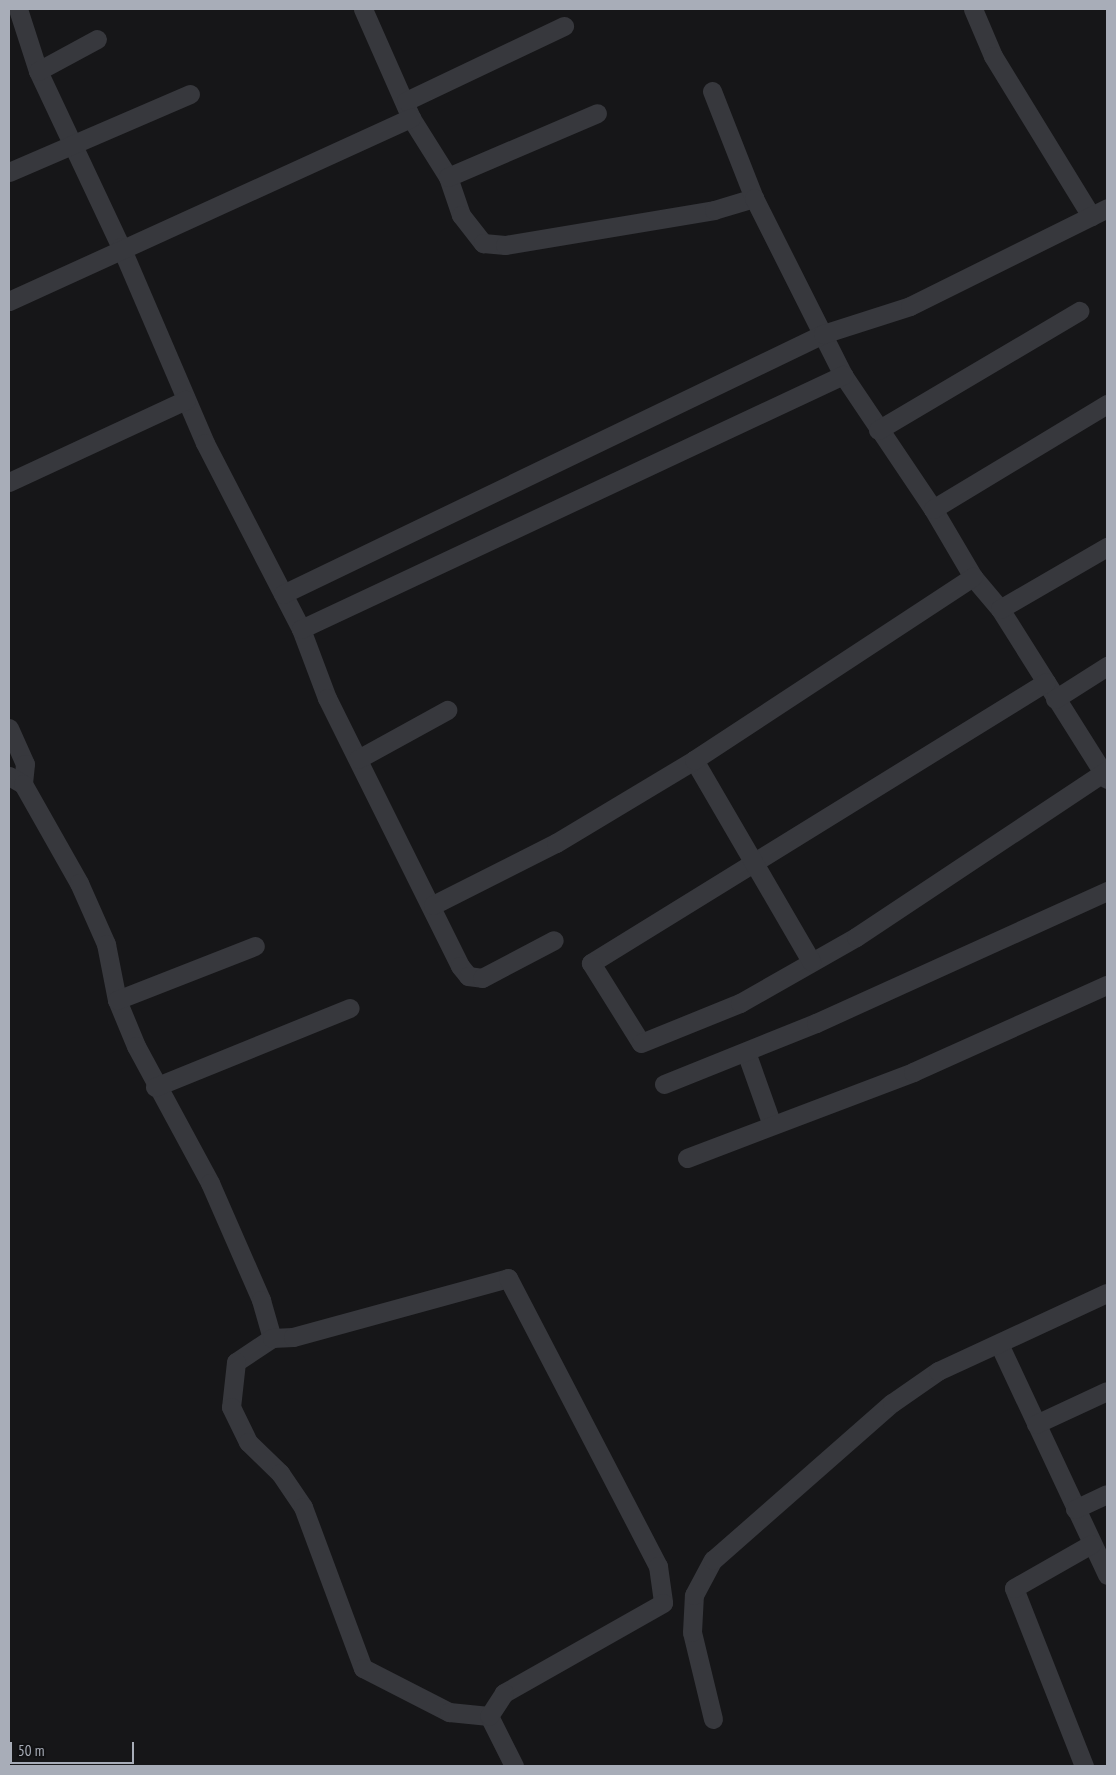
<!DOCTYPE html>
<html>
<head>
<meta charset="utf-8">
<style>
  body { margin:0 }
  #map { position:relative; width:1116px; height:1775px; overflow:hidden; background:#161618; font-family:"PT Sans Narrow",sans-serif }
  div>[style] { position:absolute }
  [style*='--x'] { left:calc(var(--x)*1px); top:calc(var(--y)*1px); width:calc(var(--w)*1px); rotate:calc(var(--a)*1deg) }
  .minor>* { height:19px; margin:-9.5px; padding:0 9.5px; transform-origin:9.5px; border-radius:9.5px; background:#37383d }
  span { translate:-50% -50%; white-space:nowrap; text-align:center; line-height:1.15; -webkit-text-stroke:4.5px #111113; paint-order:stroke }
  .frame { position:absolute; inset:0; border:10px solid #a8adb8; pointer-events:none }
  .scale { position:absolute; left:10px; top:1742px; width:124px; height:22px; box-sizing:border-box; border:2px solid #a8adb8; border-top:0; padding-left:6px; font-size:15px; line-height:18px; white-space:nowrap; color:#a8adb8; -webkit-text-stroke:4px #111113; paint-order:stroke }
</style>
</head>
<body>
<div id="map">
  <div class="minor">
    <i style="--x:18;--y:9;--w:65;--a:72.1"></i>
    <i style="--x:38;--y:71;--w:195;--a:64.8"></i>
    <i style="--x:121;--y:247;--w:213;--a:66.8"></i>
    <i style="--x:205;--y:443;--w:209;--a:62.7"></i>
    <i style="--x:301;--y:629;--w:74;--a:69.4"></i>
    <i style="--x:327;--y:698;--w:299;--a:63.6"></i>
    <i style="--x:460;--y:966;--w:13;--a:51"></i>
    <i style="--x:468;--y:976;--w:14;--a:8"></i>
    <i style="--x:482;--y:978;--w:81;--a:-27.8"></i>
    <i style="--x:363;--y:9;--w:119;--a:66.2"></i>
    <i style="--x:411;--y:118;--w:70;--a:57.9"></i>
    <i style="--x:448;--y:177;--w:40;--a:71.1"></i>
    <i style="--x:461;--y:215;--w:36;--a:52"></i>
    <i style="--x:483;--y:243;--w:22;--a:5"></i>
    <i style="--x:505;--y:245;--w:212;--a:-9.5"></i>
    <i style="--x:714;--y:210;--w:42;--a:-16.7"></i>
    <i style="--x:973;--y:9;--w:51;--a:66.9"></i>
    <i style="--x:993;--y:56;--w:188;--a:58.5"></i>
    <i style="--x:38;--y:71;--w:67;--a:-28.5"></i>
    <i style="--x:712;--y:91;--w:115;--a:68.6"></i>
    <i style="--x:754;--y:198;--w:198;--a:63.3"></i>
    <i style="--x:843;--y:375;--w:161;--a:56.1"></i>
    <i style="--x:933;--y:509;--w:79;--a:59.5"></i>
    <i style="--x:973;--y:577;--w:42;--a:49.8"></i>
    <i style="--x:1000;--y:609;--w:201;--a:57.8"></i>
    <i style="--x:406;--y:101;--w:175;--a:-25.4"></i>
    <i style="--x:9;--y:172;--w:197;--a:-23.3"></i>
    <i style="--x:448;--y:177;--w:162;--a:-23.2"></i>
    <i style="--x:9;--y:301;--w:442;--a:-24.5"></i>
    <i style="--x:878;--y:430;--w:234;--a:-30.6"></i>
    <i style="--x:9;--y:482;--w:195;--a:-24.9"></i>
    <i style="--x:933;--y:509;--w:203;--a:-31.1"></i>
    <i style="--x:283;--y:594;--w:599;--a:-25.71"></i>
    <i style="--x:823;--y:334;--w:91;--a:-17.8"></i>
    <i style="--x:910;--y:306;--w:220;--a:-26.4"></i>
    <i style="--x:1000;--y:609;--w:124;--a:-30.1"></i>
    <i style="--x:301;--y:629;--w:599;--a:-25.11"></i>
    <i style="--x:1046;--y:682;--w:535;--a:148.3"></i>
    <i style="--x:591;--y:963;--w:94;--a:58"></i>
    <i style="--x:641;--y:1043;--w:107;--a:-22"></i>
    <i style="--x:740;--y:1003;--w:133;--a:-29.6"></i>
    <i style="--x:856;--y:937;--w:301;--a:-33.6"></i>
    <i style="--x:1055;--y:699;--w:62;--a:-32.4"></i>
    <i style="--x:9;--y:728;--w:39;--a:66"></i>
    <i style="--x:25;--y:764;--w:20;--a:96"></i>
    <i style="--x:358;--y:759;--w:102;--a:-28.8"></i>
    <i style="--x:694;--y:760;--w:233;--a:59.8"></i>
    <i style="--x:9;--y:776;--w:16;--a:30"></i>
    <i style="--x:23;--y:784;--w:114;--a:60.5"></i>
    <i style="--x:79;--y:883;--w:67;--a:66.1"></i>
    <i style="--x:106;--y:944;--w:57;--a:78.9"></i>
    <i style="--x:117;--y:1000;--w:50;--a:67.6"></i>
    <i style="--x:136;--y:1046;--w:156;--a:61.6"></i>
    <i style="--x:210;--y:1183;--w:128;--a:66.4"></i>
    <i style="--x:261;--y:1300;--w:40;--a:74"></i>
    <i style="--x:272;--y:1338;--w:43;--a:146.3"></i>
    <i style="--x:236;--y:1362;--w:45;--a:96.3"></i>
    <i style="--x:231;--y:1407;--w:39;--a:64"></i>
    <i style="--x:248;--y:1442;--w:45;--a:44.1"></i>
    <i style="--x:280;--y:1473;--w:41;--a:55.9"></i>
    <i style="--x:303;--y:1507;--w:172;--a:69.6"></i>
    <i style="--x:363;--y:1668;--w:97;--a:27.1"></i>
    <i style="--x:449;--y:1712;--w:40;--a:5.7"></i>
    <i style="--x:489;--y:1716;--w:56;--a:63.4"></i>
    <i style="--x:433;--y:905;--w:138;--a:-26.8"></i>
    <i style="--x:556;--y:843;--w:161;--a:-31"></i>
    <i style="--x:694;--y:760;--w:334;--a:-33.3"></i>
    <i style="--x:117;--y:1000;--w:148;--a:-21.4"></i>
    <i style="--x:746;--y:1052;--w:77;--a:70.4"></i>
    <i style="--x:664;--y:1084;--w:164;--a:-21.9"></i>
    <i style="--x:816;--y:1023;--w:320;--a:-24.4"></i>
    <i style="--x:155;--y:1087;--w:210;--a:-22.1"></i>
    <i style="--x:687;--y:1158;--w:242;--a:-20.8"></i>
    <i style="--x:913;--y:1072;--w:213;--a:-24.2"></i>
    <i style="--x:272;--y:1338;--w:21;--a:-3"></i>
    <i style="--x:293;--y:1337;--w:223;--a:-15.3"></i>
    <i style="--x:508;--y:1278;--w:325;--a:62.5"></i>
    <i style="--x:658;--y:1566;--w:37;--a:82"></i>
    <i style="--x:663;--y:1603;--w:183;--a:150.5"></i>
    <i style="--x:504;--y:1693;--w:27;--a:123"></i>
    <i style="--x:999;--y:1344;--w:255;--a:64.9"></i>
    <i style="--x:1036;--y:1424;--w:78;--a:-24.9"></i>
    <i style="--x:1075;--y:1509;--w:35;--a:-25"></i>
    <i style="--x:713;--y:1719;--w:89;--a:-103.6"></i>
    <i style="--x:692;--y:1632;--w:37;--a:-87"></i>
    <i style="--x:694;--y:1595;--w:40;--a:-62"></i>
    <i style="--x:713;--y:1560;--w:238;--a:-41.3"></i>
    <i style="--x:892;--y:1403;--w:56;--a:-34.8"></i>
    <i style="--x:938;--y:1371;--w:186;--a:-24.8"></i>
    <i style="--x:1084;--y:1766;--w:191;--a:-111.5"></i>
    <i style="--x:1014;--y:1588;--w:89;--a:-29.7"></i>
  </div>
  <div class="frame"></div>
  <div class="scale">50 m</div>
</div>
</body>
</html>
